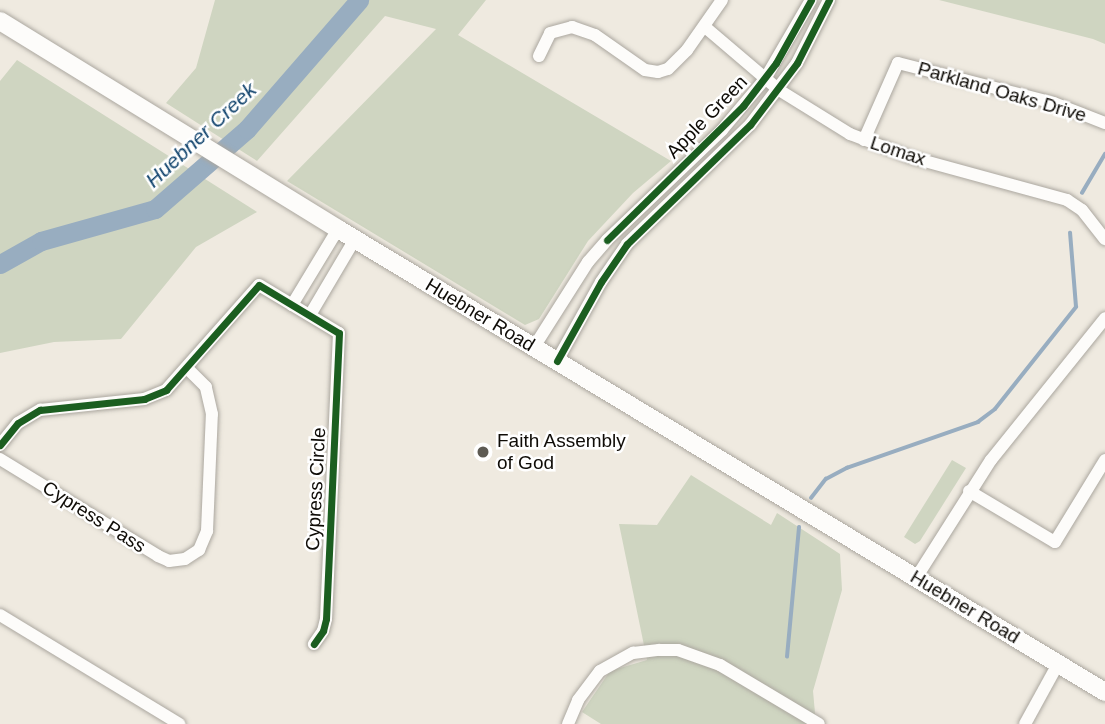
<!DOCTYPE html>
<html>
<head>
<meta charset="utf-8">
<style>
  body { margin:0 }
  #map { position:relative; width:1105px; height:724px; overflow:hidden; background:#efeae0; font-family:Arial,sans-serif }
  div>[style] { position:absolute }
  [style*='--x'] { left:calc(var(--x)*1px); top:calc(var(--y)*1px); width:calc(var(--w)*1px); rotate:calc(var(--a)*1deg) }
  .green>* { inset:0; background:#cfd5c1 }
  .stream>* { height:3.5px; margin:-1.75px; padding:0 1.75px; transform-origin:1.75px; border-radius:1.75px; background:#98adc0 }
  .river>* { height:19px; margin:-9.5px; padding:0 9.5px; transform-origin:9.5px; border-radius:9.5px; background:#98adc0 }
  .roads { filter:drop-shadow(0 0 2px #aba79f) drop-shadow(0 0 2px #aba79f) }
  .minor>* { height:12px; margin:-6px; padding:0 6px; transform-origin:6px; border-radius:6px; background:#fdfcfa }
  .primary>* { height:18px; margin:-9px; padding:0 9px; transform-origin:9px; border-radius:9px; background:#fdfcfa }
  .cycleway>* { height:7px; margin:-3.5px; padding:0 3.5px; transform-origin:3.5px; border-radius:3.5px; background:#1b5e20 }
  .dots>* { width:19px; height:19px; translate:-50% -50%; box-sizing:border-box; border:4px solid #fff; border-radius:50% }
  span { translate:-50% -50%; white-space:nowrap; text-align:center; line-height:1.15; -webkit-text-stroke:5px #fff; paint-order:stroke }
  .street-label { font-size:19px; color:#0f0c07 }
  .poi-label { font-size:19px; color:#0f0c07 }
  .left { translate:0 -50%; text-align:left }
  .water-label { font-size:21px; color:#0f426c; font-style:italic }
</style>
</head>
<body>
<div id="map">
  <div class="green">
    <i style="clip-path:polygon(215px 0,486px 0,458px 35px,671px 161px,633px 193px,588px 241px,539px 319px,525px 325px,287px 181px,436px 29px,385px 16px,257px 161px,166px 103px,196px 68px)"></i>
    <i style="clip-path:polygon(939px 0,1105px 0,1105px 44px,1093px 39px)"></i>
    <i style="clip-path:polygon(17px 60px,257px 212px,196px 247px,121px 339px,54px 342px,0 353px,0 81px)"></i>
    <i style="clip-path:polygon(952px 460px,966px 468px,920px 541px,915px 544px,904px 537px)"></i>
    <i style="clip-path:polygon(691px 475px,771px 525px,777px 513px,840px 554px,842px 590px,813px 691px,816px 724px,601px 724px,582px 712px,610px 671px,647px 660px,619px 524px,657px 525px)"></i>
  </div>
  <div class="stream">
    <i style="--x:1082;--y:193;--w:45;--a:-59.5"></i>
    <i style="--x:811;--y:498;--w:24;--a:-52"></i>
    <i style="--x:826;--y:479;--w:24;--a:-28"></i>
    <i style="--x:847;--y:468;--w:139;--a:-19.3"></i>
    <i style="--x:978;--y:422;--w:21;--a:-37"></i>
    <i style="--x:995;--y:409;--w:130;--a:-51.5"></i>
    <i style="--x:1076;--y:307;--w:74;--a:-94.6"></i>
    <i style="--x:787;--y:657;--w:130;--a:-84.7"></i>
  </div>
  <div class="river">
    <i style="--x:0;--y:264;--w:47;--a:-29.3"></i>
    <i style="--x:41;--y:241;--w:118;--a:-15.7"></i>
    <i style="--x:155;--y:209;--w:122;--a:-41"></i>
    <i style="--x:247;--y:129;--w:171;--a:-49"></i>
  </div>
  <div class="roads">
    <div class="minor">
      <i style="--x:705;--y:27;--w:97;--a:40.4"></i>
      <i style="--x:779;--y:90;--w:84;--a:31.8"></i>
      <i style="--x:850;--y:134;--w:64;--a:21"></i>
      <i style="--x:910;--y:157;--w:163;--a:15.3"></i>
      <i style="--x:1067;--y:200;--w:18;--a:34"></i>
      <i style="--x:1082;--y:210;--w:37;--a:52"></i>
      <i style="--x:539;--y:56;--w:25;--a:-64"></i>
      <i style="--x:550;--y:33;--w:23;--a:-15"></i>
      <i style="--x:572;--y:27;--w:24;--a:19"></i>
      <i style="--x:595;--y:35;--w:61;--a:35"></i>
      <i style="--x:645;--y:70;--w:13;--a:9"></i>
      <i style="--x:658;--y:72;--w:10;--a:-17"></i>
      <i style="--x:668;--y:69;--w:27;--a:-45"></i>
      <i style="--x:687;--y:50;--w:61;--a:-55"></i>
      <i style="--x:864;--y:140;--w:84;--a:-66.2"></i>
      <i style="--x:898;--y:63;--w:161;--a:14.4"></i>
      <i style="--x:1054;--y:103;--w:55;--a:21.4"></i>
      <i style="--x:292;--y:305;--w:89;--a:-58.8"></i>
      <i style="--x:310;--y:315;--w:88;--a:-59.4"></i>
      <i style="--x:534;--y:347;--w:101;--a:-57.6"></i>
      <i style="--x:588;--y:262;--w:29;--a:-49"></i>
      <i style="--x:607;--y:240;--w:159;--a:-43.7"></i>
      <i style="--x:722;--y:130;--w:67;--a:-49.9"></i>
      <i style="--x:765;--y:79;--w:91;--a:-59.8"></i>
      <i style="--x:557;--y:361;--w:90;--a:-60.9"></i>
      <i style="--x:601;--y:282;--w:46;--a:-55.6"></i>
      <i style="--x:627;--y:244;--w:171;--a:-44.1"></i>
      <i style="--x:750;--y:125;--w:78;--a:-52.8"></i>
      <i style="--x:797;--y:63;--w:71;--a:-63.1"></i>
      <i style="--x:0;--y:445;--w:28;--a:-51"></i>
      <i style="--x:18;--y:423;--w:26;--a:-31"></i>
      <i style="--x:40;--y:410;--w:105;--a:-6"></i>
      <i style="--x:144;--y:399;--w:24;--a:-22"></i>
      <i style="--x:166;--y:390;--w:140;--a:-48.5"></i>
      <i style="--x:259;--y:285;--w:93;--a:31"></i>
      <i style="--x:339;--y:333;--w:286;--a:92.6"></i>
      <i style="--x:326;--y:619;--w:12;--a:104"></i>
      <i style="--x:323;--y:631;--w:16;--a:125"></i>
      <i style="--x:0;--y:459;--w:185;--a:31.5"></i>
      <i style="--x:158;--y:556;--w:12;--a:24"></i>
      <i style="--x:169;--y:561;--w:16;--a:-7"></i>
      <i style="--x:185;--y:559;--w:17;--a:-33"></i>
      <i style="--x:199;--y:550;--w:21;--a:-67"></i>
      <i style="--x:207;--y:531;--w:117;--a:-87.6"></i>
      <i style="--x:212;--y:414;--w:28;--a:-103"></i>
      <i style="--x:206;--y:387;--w:27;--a:-135"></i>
      <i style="--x:969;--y:491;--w:100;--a:30.7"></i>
      <i style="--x:1055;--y:542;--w:96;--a:-58.6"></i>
      <i style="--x:916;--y:578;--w:140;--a:-57.6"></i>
      <i style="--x:991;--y:460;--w:182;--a:-51.2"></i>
      <i style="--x:0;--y:615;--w:210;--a:31.3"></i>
      <i style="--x:568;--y:724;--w:26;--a:-67"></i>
      <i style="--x:578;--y:700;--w:36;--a:-53"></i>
      <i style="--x:600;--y:671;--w:38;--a:-29"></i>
      <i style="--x:633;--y:653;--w:26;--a:-7"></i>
      <i style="--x:659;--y:650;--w:19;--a:0"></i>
      <i style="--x:678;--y:650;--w:45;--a:19.7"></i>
      <i style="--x:720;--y:665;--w:115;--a:30.8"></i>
      <i style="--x:1025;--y:724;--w:68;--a:-61.2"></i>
    </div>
    <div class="primary">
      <i style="--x:0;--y:21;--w:397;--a:31.6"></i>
      <i style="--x:338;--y:229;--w:896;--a:31.12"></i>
    </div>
  </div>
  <div class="cycleway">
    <i style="--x:607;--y:240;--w:191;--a:-44.6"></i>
    <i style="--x:743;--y:106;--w:54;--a:-52.5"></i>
    <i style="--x:776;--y:63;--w:72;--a:-60.9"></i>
    <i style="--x:557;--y:361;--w:90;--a:-60.9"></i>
    <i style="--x:601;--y:282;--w:46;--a:-55.6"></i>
    <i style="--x:627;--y:244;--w:171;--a:-44.1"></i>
    <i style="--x:750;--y:125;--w:78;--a:-52.8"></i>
    <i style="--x:797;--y:63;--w:71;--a:-63.1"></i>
    <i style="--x:0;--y:445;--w:28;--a:-51"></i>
    <i style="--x:18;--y:423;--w:26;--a:-31"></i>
    <i style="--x:40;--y:410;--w:105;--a:-6"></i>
    <i style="--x:144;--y:399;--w:24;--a:-22"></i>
    <i style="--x:166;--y:390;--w:140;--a:-48.5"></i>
    <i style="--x:259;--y:285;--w:93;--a:31"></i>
    <i style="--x:339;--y:333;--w:286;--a:92.6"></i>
    <i style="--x:326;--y:619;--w:12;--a:104"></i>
    <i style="--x:323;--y:631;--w:16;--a:125"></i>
  </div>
  <div class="dots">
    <i style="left:483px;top:452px;background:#5d5a53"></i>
  </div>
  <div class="street-label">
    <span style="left:1002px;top:92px;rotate:16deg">Parkland Oaks Drive</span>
    <span style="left:707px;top:117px;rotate:-46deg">Apple Green</span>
    <span style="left:898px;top:151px;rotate:18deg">Lomax</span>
    <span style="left:480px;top:315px;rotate:31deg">Huebner Road</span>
    <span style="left:316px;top:489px;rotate:-87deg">Cypress Circle</span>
    <span style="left:94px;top:517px;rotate:32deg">Cypress Pass</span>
    <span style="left:965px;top:607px;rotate:31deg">Huebner Road</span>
  </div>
  <div class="poi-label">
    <span class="left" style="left:497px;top:452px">Faith Assembly<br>of God</span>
  </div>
  <div class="water-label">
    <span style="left:201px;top:135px;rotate:-43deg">Huebner Creek</span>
  </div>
</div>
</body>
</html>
